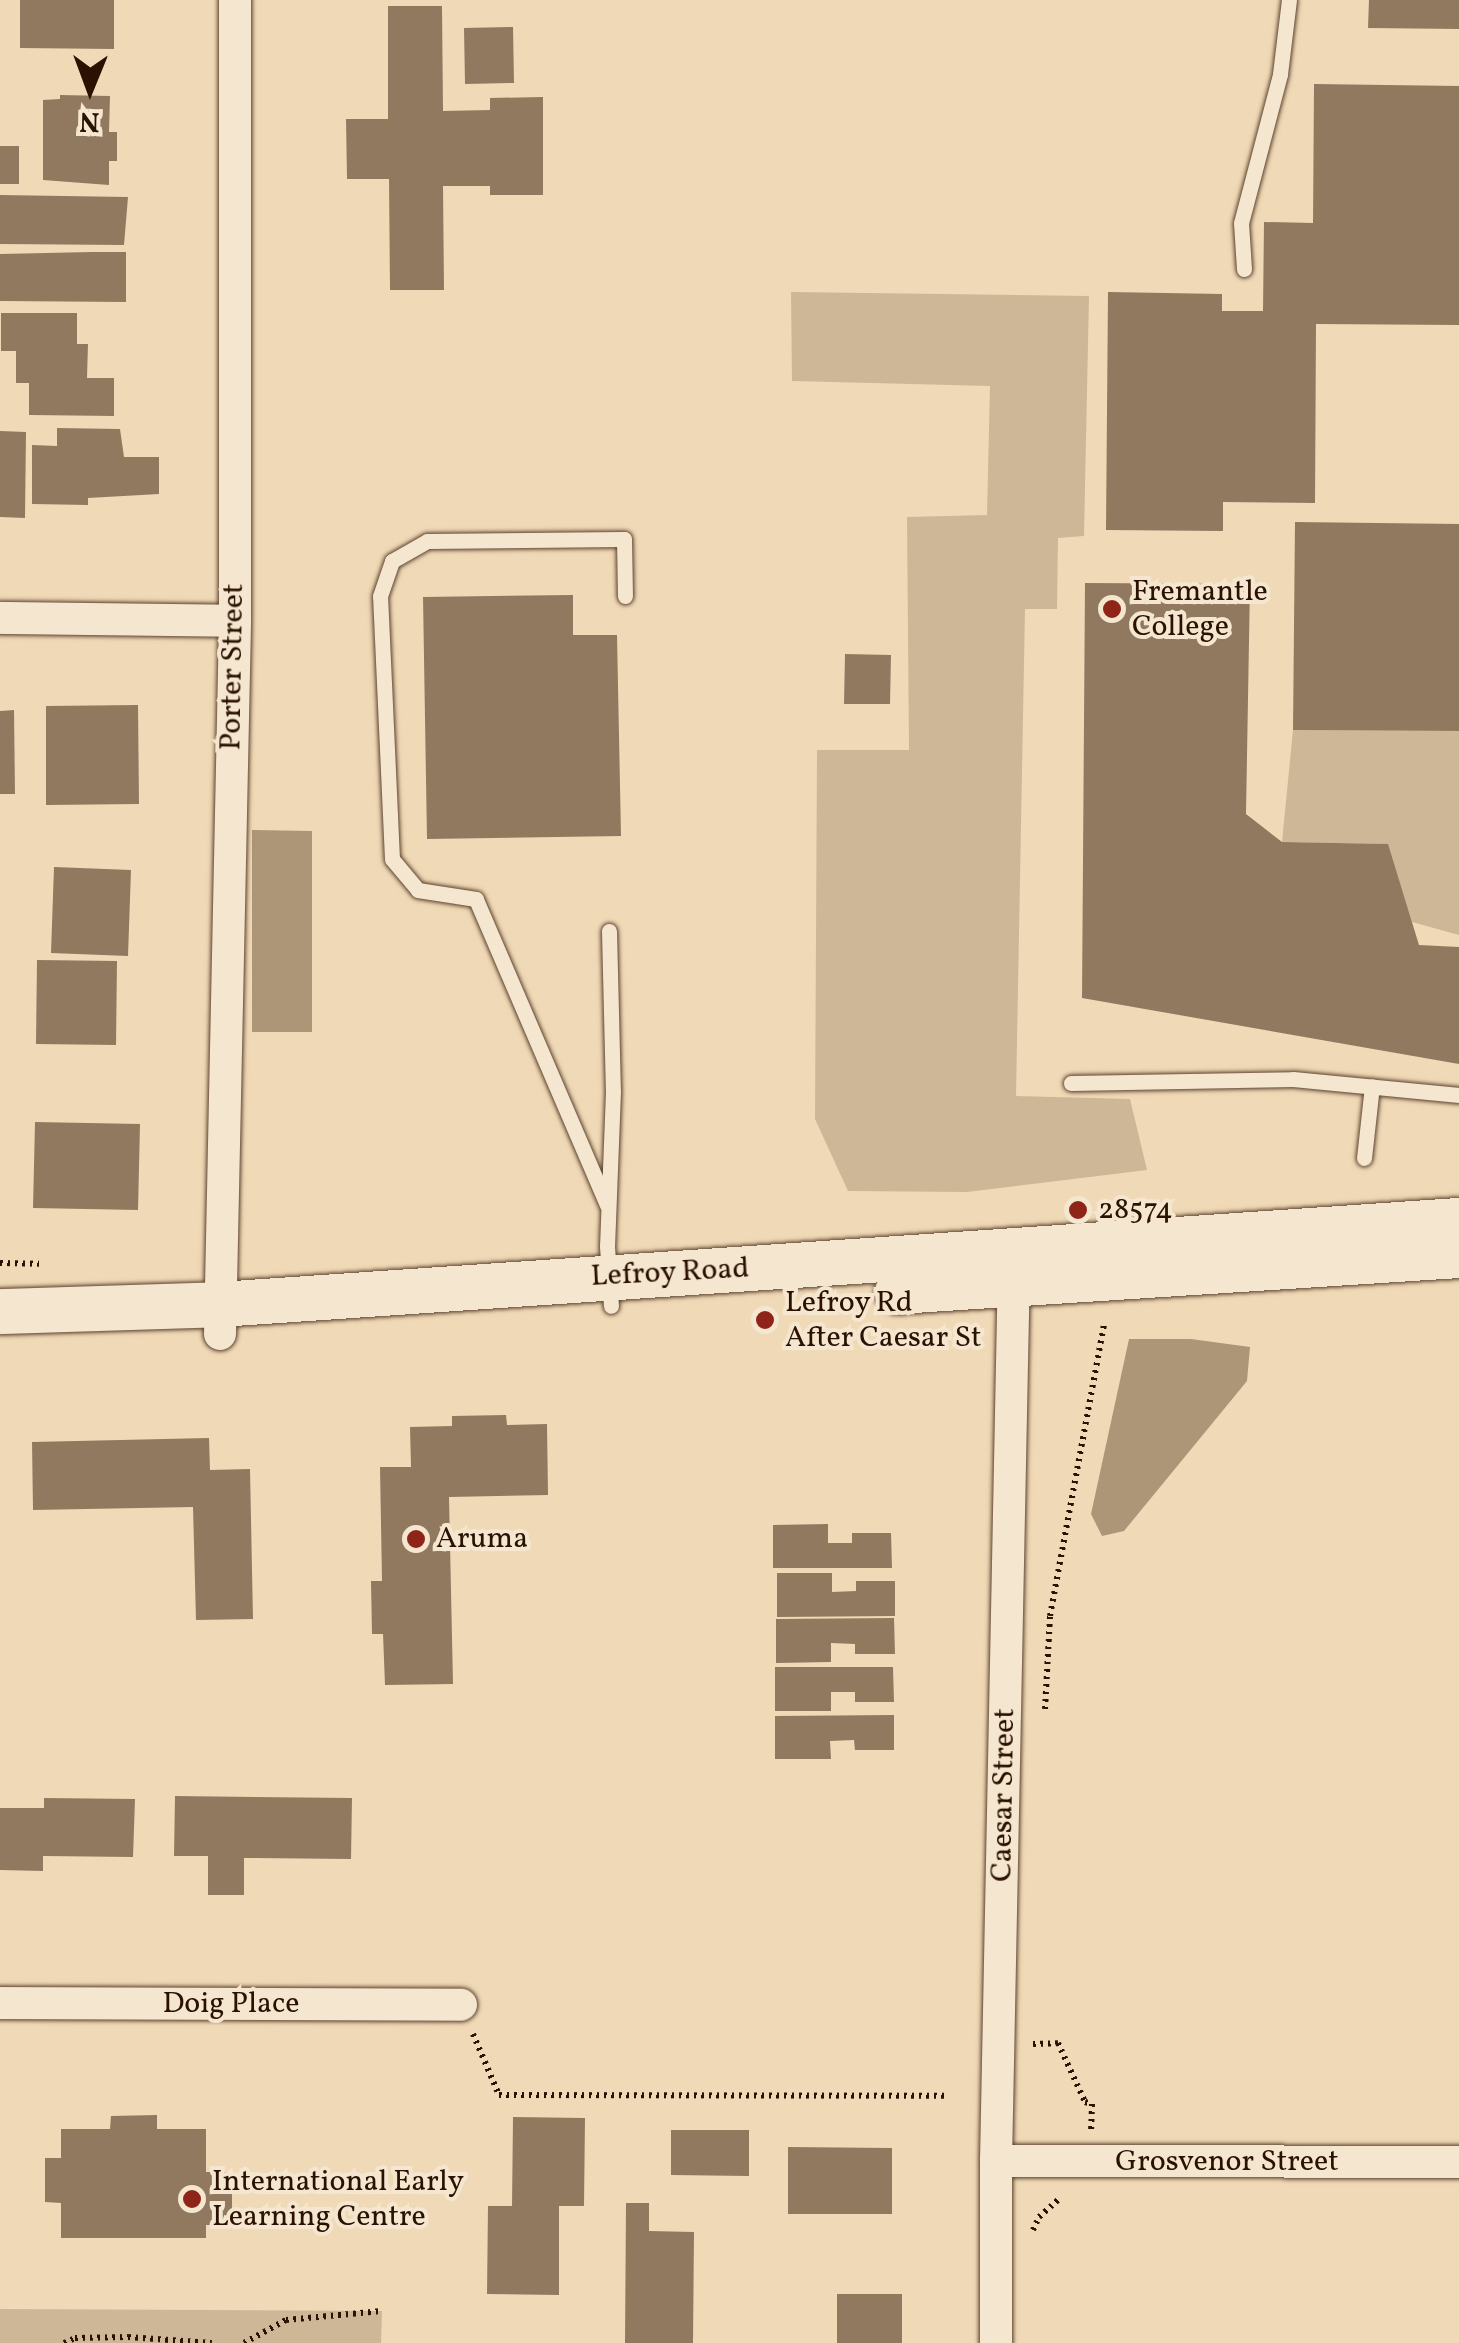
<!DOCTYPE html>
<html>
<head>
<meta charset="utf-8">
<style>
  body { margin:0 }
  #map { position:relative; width:1459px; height:2343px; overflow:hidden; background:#f0d9b6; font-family:Vollkorn,serif }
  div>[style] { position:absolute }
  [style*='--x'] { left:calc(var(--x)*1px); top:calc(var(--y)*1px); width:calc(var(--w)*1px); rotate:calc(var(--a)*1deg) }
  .green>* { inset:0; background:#ceb797 }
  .water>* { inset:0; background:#ad9578 }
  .building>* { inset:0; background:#91795f }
  .path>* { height:6px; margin-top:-3px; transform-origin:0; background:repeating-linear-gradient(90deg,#2a1101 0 2.5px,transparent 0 7.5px) }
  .roads { filter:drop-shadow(0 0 2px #5c432e) drop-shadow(0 0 2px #5c432e) }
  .lane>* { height:15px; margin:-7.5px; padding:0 7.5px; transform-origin:7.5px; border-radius:7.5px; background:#f5e6d0 }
  .street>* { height:32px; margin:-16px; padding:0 16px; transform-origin:16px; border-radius:16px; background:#f5e6d0 }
  .secondary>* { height:45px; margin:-22.5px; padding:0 22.5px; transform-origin:22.5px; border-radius:22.5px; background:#f5e6d0 }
  .dots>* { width:28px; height:28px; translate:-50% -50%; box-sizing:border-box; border:5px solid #f5e6d0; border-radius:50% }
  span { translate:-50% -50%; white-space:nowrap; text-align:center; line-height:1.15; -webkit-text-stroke:8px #f5e6d0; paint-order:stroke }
  .poi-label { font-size:30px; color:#2a1101 }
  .left { translate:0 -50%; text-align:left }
  .street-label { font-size:30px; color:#2a1101 }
  .north { position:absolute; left:40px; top:40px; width:100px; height:100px; -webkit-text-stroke:8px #f5e6d0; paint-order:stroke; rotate:181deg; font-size:28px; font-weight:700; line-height:40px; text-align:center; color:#2a1101 }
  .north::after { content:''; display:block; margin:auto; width:35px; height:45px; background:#2a1101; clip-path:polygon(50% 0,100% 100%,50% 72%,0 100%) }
</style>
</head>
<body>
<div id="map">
  <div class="green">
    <i style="clip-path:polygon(791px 292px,1089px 296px,1084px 536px,1058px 538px,1057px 609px,1025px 609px,1016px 1096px,1130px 1099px,1147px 1170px,967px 1192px,848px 1191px,815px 1119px,817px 750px,909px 750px,907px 517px,987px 515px,990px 386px,792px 381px)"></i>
    <i style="clip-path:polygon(1293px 730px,1459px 731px,1459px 935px,1412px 922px,1387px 844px,1282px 842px)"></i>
    <i style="clip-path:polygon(0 2309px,382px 2311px,381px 2343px,0 2343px)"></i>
  </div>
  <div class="water">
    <i style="clip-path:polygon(252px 830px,312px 831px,312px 1032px,252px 1032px)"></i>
    <i style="clip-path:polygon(1129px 1339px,1191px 1339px,1250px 1347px,1247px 1381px,1124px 1531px,1102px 1536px,1091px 1514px)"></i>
  </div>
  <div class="building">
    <i style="clip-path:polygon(20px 0,114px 0,114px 49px,20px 48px)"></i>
    <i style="clip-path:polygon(1369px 0,1459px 0,1459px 29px,1368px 28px)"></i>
    <i style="clip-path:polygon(388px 6px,442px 6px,443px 111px,490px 110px,490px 98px,543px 97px,543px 195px,490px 195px,490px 186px,443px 186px,444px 290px,390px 290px,389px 179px,347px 179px,346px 119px,388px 119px)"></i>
    <i style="clip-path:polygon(513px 27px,514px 83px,465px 84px,464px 28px)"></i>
    <i style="clip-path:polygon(1314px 84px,1459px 86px,1459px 325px,1316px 324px,1315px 503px,1223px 502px,1223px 531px,1106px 530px,1108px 292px,1222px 294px,1222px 311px,1263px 311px,1264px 222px,1313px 223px)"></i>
    <i style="clip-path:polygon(60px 95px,110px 96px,109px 132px,117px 132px,117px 161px,109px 161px,109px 185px,43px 180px,43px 100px,60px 99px)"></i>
    <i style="clip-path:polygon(0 146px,19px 146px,19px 184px,0 184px)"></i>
    <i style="clip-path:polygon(0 195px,128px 197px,124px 245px,0 244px)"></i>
    <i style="clip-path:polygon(92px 252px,126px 252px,126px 302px,0 301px,0 254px)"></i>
    <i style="clip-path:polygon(1px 313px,77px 313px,77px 344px,88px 344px,87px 378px,114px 378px,114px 416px,29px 415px,29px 383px,16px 383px,16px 351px,1px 351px)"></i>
    <i style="clip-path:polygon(57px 428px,120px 429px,124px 457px,159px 457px,159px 494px,88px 498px,88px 505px,32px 504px,32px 445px,57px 446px)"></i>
    <i style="clip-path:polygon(0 431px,26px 432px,25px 518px,0 517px)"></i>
    <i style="clip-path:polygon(1295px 522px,1459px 524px,1459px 731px,1293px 730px)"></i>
    <i style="clip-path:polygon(1085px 583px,1250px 584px,1246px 814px,1282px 842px,1388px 844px,1419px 945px,1459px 947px,1459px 1064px,1082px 998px)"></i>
    <i style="clip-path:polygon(573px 595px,573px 635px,617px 635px,621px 836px,427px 839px,423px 597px)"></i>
    <i style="clip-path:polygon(845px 654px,891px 655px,890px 704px,844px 704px)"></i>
    <i style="clip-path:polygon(138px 705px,139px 804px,46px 805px,46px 706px)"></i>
    <i style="clip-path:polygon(14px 710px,15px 794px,0 794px,0 711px)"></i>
    <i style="clip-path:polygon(54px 867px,131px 870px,128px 956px,51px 953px)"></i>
    <i style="clip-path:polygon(37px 960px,117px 961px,116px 1045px,36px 1044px)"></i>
    <i style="clip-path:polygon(35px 1122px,140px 1124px,138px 1210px,33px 1208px)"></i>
    <i style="clip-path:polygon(506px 1415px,507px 1425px,547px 1424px,548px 1495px,449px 1497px,453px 1684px,385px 1685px,383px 1634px,372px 1634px,371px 1581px,382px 1581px,380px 1467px,411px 1467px,410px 1427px,452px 1426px,452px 1416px)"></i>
    <i style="clip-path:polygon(209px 1438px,210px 1470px,250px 1469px,253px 1619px,196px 1620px,193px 1507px,33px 1510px,32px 1442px)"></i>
    <i style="clip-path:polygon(828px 1524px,828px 1543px,852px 1543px,852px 1533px,891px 1533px,892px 1568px,773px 1568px,773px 1525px)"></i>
    <i style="clip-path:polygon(777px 1573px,832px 1573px,832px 1592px,856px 1591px,856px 1581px,895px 1581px,895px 1616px,777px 1617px)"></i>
    <i style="clip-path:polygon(894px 1618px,895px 1654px,855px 1654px,855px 1644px,831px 1643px,831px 1662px,776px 1663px,776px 1619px)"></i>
    <i style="clip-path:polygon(775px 1667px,893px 1667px,894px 1702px,855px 1702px,855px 1692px,831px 1692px,831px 1711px,775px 1711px)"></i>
    <i style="clip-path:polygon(894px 1715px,894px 1750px,855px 1750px,854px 1740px,830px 1741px,831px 1759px,775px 1759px,775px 1716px)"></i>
    <i style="clip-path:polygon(175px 1796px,352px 1798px,351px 1859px,244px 1858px,244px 1895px,208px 1895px,208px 1856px,174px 1856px)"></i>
    <i style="clip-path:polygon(44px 1798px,135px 1799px,133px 1857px,43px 1856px,43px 1871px,0 1870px,0 1808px,44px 1808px)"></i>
    <i style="clip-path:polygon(157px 2115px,157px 2129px,206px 2129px,206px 2172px,232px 2172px,232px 2225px,206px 2225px,206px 2238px,61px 2238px,61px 2203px,45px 2202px,45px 2158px,61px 2158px,61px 2129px,110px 2129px,111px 2116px)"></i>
    <i style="clip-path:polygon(513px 2117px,585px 2118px,584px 2206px,559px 2206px,559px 2295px,487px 2294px,488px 2206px,512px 2206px)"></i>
    <i style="clip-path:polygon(671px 2130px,749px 2130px,749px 2176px,671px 2175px)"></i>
    <i style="clip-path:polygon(788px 2147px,892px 2148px,892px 2214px,788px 2214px)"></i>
    <i style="clip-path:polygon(626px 2203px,649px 2203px,649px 2231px,694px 2232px,693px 2343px,625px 2343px)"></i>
    <i style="clip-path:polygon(837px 2294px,902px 2294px,902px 2343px,837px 2343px)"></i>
  </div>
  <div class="path">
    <i style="--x:0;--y:1263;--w:39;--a:1"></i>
    <i style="--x:1045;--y:1709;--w:93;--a:-86.9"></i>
    <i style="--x:1050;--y:1616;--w:296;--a:-79.5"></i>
    <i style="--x:473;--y:2034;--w:66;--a:66.9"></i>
    <i style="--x:499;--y:2095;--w:448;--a:0.1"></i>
    <i style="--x:1033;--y:2044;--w:25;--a:-2"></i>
    <i style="--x:1058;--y:2043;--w:65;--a:65.4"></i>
    <i style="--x:1085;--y:2102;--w:7;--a:16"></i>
    <i style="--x:1092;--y:2104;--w:25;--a:92"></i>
    <i style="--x:1033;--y:2230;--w:14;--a:-65"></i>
    <i style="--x:1039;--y:2217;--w:28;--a:-42"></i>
    <i style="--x:64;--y:2343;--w:12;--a:-24"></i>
    <i style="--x:75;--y:2338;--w:53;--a:-1.1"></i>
    <i style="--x:128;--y:2337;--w:84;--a:4.1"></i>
    <i style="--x:244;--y:2343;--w:48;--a:-28.7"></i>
    <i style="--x:286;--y:2320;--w:96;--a:-5.4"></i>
  </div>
  <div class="roads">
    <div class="lane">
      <i style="--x:1244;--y:269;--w:46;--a:-93.7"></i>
      <i style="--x:1241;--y:223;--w:154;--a:-75.3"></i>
      <i style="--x:1280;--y:74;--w:75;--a:-83.1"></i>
      <i style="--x:609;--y:931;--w:160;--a:88.6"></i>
      <i style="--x:613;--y:1091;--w:155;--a:92.2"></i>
      <i style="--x:607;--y:1246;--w:60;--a:86.2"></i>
      <i style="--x:1071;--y:1083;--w:222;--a:-1"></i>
      <i style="--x:1293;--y:1079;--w:167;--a:5.5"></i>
      <i style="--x:1364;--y:1158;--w:72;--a:-83.7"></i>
      <i style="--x:607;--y:1205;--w:333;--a:-113.2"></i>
      <i style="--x:476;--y:899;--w:59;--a:-171.2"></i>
      <i style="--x:418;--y:890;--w:40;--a:-130"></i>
      <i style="--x:392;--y:859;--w:263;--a:-92.6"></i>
      <i style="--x:380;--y:596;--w:37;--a:-71"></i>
      <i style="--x:392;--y:561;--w:40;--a:-29.7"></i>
      <i style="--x:427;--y:541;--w:197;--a:-0.6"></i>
      <i style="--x:624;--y:539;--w:57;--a:89"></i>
    </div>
    <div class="street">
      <i style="--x:0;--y:618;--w:235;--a:0.7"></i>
      <i style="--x:220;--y:1334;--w:713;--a:-88.79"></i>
      <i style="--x:235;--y:621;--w:621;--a:-90"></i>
      <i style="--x:0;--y:2003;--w:461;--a:0.2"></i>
      <i style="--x:996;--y:2161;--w:463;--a:0.1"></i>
      <i style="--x:996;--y:2343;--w:182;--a:-90"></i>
      <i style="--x:996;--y:2161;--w:899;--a:-88.85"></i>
    </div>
    <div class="secondary">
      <i style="--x:897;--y:1291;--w:563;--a:-3.67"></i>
      <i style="--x:0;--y:1311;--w:219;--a:-1.8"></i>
      <i style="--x:219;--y:1304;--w:1243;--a:-3.88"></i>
    </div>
  </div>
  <div class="dots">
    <i style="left:1112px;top:609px;background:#8f2418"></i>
    <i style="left:1078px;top:1210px;background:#8f2418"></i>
    <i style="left:765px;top:1320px;background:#8f2418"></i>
    <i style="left:416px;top:1539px;background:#8f2418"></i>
    <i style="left:192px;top:2199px;background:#8f2418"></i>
  </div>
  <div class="poi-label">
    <span class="left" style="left:1132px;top:609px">Fremantle<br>College</span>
    <span class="left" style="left:1098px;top:1210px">28574</span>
    <span class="left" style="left:785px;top:1320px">Lefroy Rd<br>After Caesar St</span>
    <span class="left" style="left:436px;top:1539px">Aruma</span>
    <span class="left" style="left:212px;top:2199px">International Early<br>Learning Centre</span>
  </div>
  <div class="street-label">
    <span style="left:233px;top:667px;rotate:-89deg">Porter Street</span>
    <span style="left:670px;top:1273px;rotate:-3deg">Lefroy Road</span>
    <span style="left:1004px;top:1795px;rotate:-89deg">Caesar Street</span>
    <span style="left:231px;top:2004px">Doig Place</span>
    <span style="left:1227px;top:2162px">Grosvenor Street</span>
  </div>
  <div class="north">N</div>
</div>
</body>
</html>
